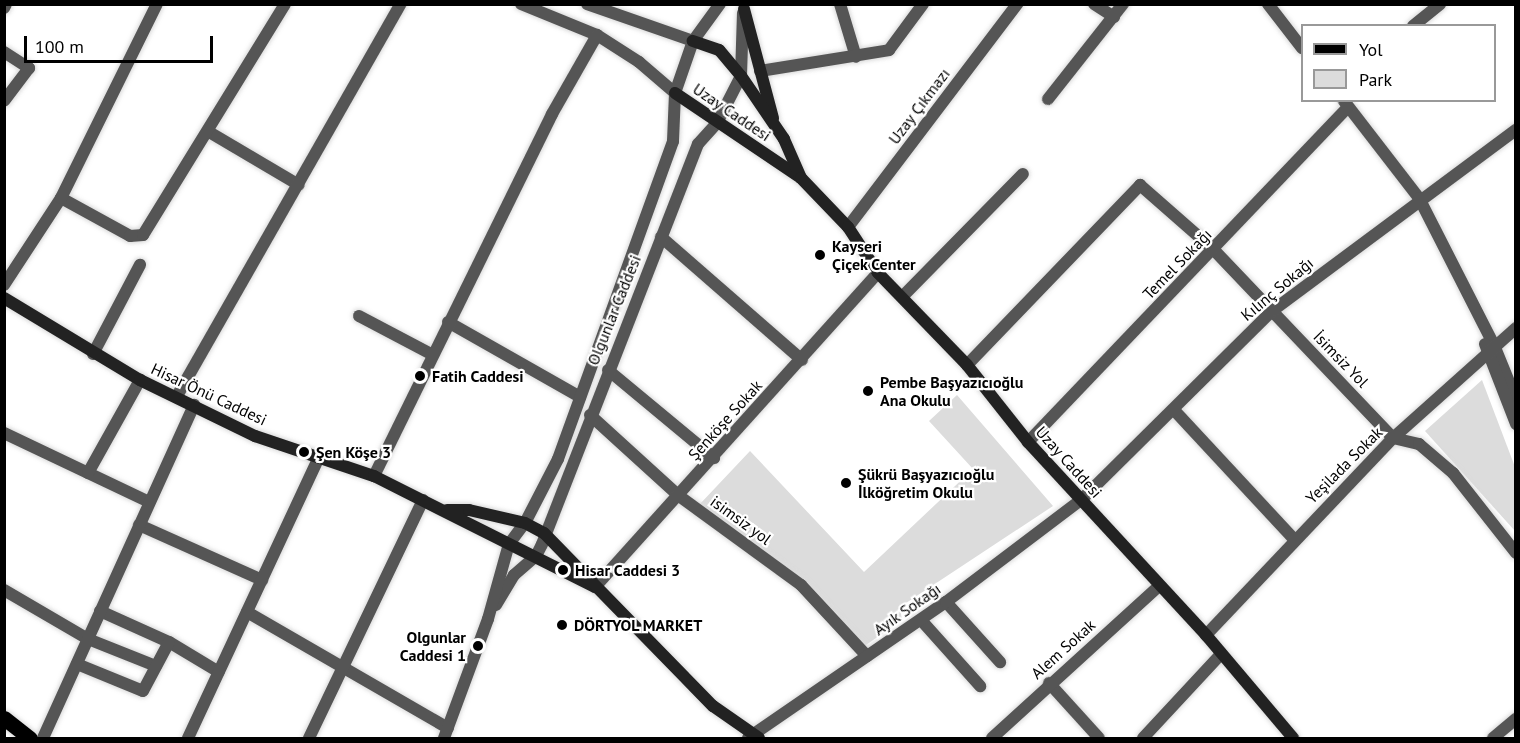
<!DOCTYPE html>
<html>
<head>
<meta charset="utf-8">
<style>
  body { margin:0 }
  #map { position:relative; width:1520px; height:743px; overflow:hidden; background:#fff; font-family:"PT Sans",sans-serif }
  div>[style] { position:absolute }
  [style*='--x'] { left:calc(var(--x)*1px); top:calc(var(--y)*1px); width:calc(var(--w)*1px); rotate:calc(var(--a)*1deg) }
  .green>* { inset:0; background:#dcdcdc }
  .roads { filter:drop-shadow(0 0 2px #dbdbdb) drop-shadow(0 0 2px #dbdbdb) }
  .street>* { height:12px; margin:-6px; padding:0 6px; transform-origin:6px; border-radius:6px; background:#555 }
  .secondary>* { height:12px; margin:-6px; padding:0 6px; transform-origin:6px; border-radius:6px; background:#222 }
  .primary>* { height:15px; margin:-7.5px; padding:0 7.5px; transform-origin:7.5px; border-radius:7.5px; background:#000 }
  .dots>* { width:16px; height:16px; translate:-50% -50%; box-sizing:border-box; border:3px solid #fff; border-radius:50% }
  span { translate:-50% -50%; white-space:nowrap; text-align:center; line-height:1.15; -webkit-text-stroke:4.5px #fff; paint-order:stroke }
  .street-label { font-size:16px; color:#000 }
  .poi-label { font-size:16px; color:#000; font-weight:700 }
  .left { translate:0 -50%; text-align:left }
  .right { translate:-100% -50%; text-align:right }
  .frame { position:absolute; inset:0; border:6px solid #000; pointer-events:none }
  .legend { position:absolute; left:1301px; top:24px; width:195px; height:78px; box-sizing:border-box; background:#fff; border:2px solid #999; margin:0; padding:8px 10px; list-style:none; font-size:18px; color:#000 }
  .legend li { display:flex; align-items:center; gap:12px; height:30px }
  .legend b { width:30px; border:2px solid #999 }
  .scale { position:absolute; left:24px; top:36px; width:189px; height:27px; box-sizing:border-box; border:3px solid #000; border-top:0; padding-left:8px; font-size:18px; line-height:21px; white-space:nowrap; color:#000; -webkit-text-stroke:4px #fff; paint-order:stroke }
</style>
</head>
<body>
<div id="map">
  <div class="green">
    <i style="clip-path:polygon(1482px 380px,1515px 467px,1515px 531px,1425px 431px)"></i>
    <i style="clip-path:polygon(957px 395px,1053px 506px,900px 607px,902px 620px,863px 647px,837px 614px,699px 505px,750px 451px,864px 572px,973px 469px,929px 421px)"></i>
  </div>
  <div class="roads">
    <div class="street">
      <i style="--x:521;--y:4;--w:82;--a:22.2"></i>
      <i style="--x:597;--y:35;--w:50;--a:32.7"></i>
      <i style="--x:639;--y:62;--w:48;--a:40.7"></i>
      <i style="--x:587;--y:4;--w:112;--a:19.2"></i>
      <i style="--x:840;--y:4;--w:55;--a:73.2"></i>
      <i style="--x:1094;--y:4;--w:24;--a:33"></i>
      <i style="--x:1268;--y:4;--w:56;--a:52.3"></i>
      <i style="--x:4;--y:8;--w:4;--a:-63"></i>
      <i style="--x:1413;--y:26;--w:35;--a:-39"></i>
      <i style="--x:4;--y:52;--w:30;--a:33"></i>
      <i style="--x:29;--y:68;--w:41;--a:127.1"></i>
      <i style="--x:760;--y:71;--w:131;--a:-9.2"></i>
      <i style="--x:889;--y:50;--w:57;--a:-53.5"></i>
      <i style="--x:1048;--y:99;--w:121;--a:-51.7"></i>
      <i style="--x:1344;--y:101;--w:123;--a:52.3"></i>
      <i style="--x:1419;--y:198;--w:165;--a:63"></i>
      <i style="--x:1494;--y:345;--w:58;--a:67.8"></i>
      <i style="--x:209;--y:132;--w:104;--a:30.5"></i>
      <i style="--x:61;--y:198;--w:79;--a:28.8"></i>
      <i style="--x:130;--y:236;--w:13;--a:-4"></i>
      <i style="--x:143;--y:235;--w:271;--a:-58.4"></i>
      <i style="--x:848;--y:227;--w:280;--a:-52.8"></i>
      <i style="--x:661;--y:237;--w:187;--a:41.1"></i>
      <i style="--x:4;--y:285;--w:104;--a:-56.8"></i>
      <i style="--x:61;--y:198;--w:216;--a:-63.7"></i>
      <i style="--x:903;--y:296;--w:171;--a:-45.5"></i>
      <i style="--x:359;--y:316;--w:81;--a:27.8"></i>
      <i style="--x:448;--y:322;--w:152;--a:29.6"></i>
      <i style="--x:1485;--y:344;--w:86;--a:68.8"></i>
      <i style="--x:93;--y:354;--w:101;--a:-62.2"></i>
      <i style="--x:967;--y:365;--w:250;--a:-46.1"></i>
      <i style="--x:1140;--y:185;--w:97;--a:41.2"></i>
      <i style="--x:1213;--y:249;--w:261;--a:46.4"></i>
      <i style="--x:1393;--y:438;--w:27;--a:13"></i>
      <i style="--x:1419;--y:444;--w:45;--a:40.5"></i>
      <i style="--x:1453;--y:473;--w:102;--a:51.8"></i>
      <i style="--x:608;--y:370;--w:138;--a:39.7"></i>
      <i style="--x:177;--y:396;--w:451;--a:-60.3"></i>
      <i style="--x:1174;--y:410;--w:176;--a:47.1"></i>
      <i style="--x:590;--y:415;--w:120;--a:42.3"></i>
      <i style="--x:679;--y:496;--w:151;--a:36.1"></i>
      <i style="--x:801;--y:585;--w:97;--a:47.1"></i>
      <i style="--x:4;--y:433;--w:161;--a:25.4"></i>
      <i style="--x:1028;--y:442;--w:463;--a:-46.3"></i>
      <i style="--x:88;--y:473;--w:107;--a:-60.8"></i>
      <i style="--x:374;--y:476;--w:403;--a:-63.8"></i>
      <i style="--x:552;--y:114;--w:91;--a:-60.3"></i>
      <i style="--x:139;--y:525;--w:135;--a:24.1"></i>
      <i style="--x:595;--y:587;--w:423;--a:-48"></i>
      <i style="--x:4;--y:590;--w:97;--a:30.3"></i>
      <i style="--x:88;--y:639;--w:73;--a:21.7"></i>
      <i style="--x:946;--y:602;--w:81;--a:48"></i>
      <i style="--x:496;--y:605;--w:35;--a:-59"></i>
      <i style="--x:514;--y:575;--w:29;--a:-41"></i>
      <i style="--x:536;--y:556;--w:13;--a:-63"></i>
      <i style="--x:542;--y:544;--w:429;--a:-68.7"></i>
      <i style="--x:698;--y:144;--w:28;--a:-48"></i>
      <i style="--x:717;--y:123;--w:53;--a:-62.9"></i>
      <i style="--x:741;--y:76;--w:63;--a:-88.2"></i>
      <i style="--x:100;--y:611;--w:76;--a:24.2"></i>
      <i style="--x:169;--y:642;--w:58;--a:31"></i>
      <i style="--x:247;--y:612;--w:232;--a:30"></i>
      <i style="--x:921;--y:620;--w:89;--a:48.2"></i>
      <i style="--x:1206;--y:635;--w:272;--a:-46.5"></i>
      <i style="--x:1393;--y:438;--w:165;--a:-41.8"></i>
      <i style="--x:77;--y:664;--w:71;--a:22.2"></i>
      <i style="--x:143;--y:691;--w:55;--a:-62"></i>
      <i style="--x:1049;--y:683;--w:74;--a:47.7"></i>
      <i style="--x:43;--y:738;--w:366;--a:-65.6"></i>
      <i style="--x:188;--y:738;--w:308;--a:-65"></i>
      <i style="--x:309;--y:738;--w:264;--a:-64.4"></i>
      <i style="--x:444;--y:738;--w:127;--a:-69.7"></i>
      <i style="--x:488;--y:619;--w:78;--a:-74.4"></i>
      <i style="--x:509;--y:544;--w:26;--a:-53"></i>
      <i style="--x:525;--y:523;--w:72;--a:-62.7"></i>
      <i style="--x:558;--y:459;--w:338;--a:-70.1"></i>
      <i style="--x:673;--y:141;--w:48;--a:-87.6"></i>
      <i style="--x:675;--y:93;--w:55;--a:-70.9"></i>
      <i style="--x:693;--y:41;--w:46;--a:-53.9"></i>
      <i style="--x:748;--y:738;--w:240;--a:-34.5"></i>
      <i style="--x:946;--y:602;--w:169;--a:-37.1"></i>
      <i style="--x:1081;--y:500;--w:269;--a:-44.7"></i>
      <i style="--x:1272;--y:311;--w:304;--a:-36.6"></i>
      <i style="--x:992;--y:738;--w:226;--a:-42.3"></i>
      <i style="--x:1143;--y:738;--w:115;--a:-47.1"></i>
      <i style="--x:1493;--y:738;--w:30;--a:-40"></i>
    </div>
    <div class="secondary">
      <i style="--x:744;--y:9;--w:113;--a:75.1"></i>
      <i style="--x:675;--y:93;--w:152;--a:34"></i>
      <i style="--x:801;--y:178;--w:43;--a:-113.6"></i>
      <i style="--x:784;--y:139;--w:76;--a:-124.3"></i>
      <i style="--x:741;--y:76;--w:34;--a:-130"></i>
      <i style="--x:719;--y:50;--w:28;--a:-161"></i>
      <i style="--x:801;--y:178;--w:68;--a:46.2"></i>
      <i style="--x:848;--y:227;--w:55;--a:56.9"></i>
      <i style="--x:878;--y:273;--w:128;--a:45.9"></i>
      <i style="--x:967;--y:365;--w:98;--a:51.6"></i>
      <i style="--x:1028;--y:442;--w:263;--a:47.3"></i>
      <i style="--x:1206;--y:635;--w:135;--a:49.8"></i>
      <i style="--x:4;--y:298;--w:159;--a:31.1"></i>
      <i style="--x:140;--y:380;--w:128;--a:26"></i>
      <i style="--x:255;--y:436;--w:126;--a:18.6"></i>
      <i style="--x:374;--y:476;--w:247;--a:26.7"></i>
      <i style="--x:447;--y:510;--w:22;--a:0"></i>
      <i style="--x:469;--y:510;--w:57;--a:13.1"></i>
      <i style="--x:525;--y:523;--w:21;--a:28"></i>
      <i style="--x:544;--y:533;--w:242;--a:45.7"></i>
      <i style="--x:713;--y:706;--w:56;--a:34.8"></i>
    </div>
    <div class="primary">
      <i style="--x:4;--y:718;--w:33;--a:38"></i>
    </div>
  </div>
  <div class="dots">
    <i style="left:820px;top:255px;background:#000"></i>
    <i style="left:420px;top:376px;background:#000"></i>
    <i style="left:868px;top:391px;background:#000"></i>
    <i style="left:304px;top:452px;background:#000"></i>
    <i style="left:846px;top:483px;background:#000"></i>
    <i style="left:563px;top:570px;background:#000"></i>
    <i style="left:562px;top:625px;background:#000"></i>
    <i style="left:478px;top:646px;background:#000"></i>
  </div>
  <div class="street-label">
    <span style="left:919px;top:106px;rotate:-53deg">Uzay Çıkmazı</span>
    <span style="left:732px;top:112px;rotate:34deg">Uzay Caddesi</span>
    <span style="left:1177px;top:264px;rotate:-46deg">Temel Sokağı</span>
    <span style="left:1277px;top:289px;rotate:-40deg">Kılınç Sokağı</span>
    <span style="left:614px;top:310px;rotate:-68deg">Olgunlar Caddesi</span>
    <span style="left:1341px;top:359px;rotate:46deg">İsimsiz Yol</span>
    <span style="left:209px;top:394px;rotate:25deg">Hisar Önü Caddesi</span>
    <span style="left:725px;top:420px;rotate:-48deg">Şenköşe Sokak</span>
    <span style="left:1069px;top:462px;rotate:48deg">Uzay Caddesi</span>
    <span style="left:1344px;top:465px;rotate:-45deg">Yeşilada Sokak</span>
    <span style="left:741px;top:520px;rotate:36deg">isimsiz yol</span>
    <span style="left:907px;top:609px;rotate:-35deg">Ayık Sokağı</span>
    <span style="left:1063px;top:649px;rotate:-42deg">Alem Sokak</span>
  </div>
  <div class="poi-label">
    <span class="left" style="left:832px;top:255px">Kayseri<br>Çiçek Center</span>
    <span class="left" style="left:432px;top:376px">Fatih Caddesi</span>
    <span class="left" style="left:880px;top:391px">Pembe Başyazıcıoğlu<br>Ana Okulu</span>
    <span class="left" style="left:316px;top:452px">Şen Köşe 3</span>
    <span class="left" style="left:858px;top:483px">Şükrü Başyazıcıoğlu<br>İlköğretim Okulu</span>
    <span class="left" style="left:575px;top:570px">Hisar Caddesi 3</span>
    <span class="left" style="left:574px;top:625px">DÖRTYOL MARKET</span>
    <span class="right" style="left:466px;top:646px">Olgunlar<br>Caddesi 1</span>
  </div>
  <div class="frame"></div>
  <ul class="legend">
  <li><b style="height:8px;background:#000"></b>Yol</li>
  <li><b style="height:16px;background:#dcdcdc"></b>Park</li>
  </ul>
  <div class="scale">100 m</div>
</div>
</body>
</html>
